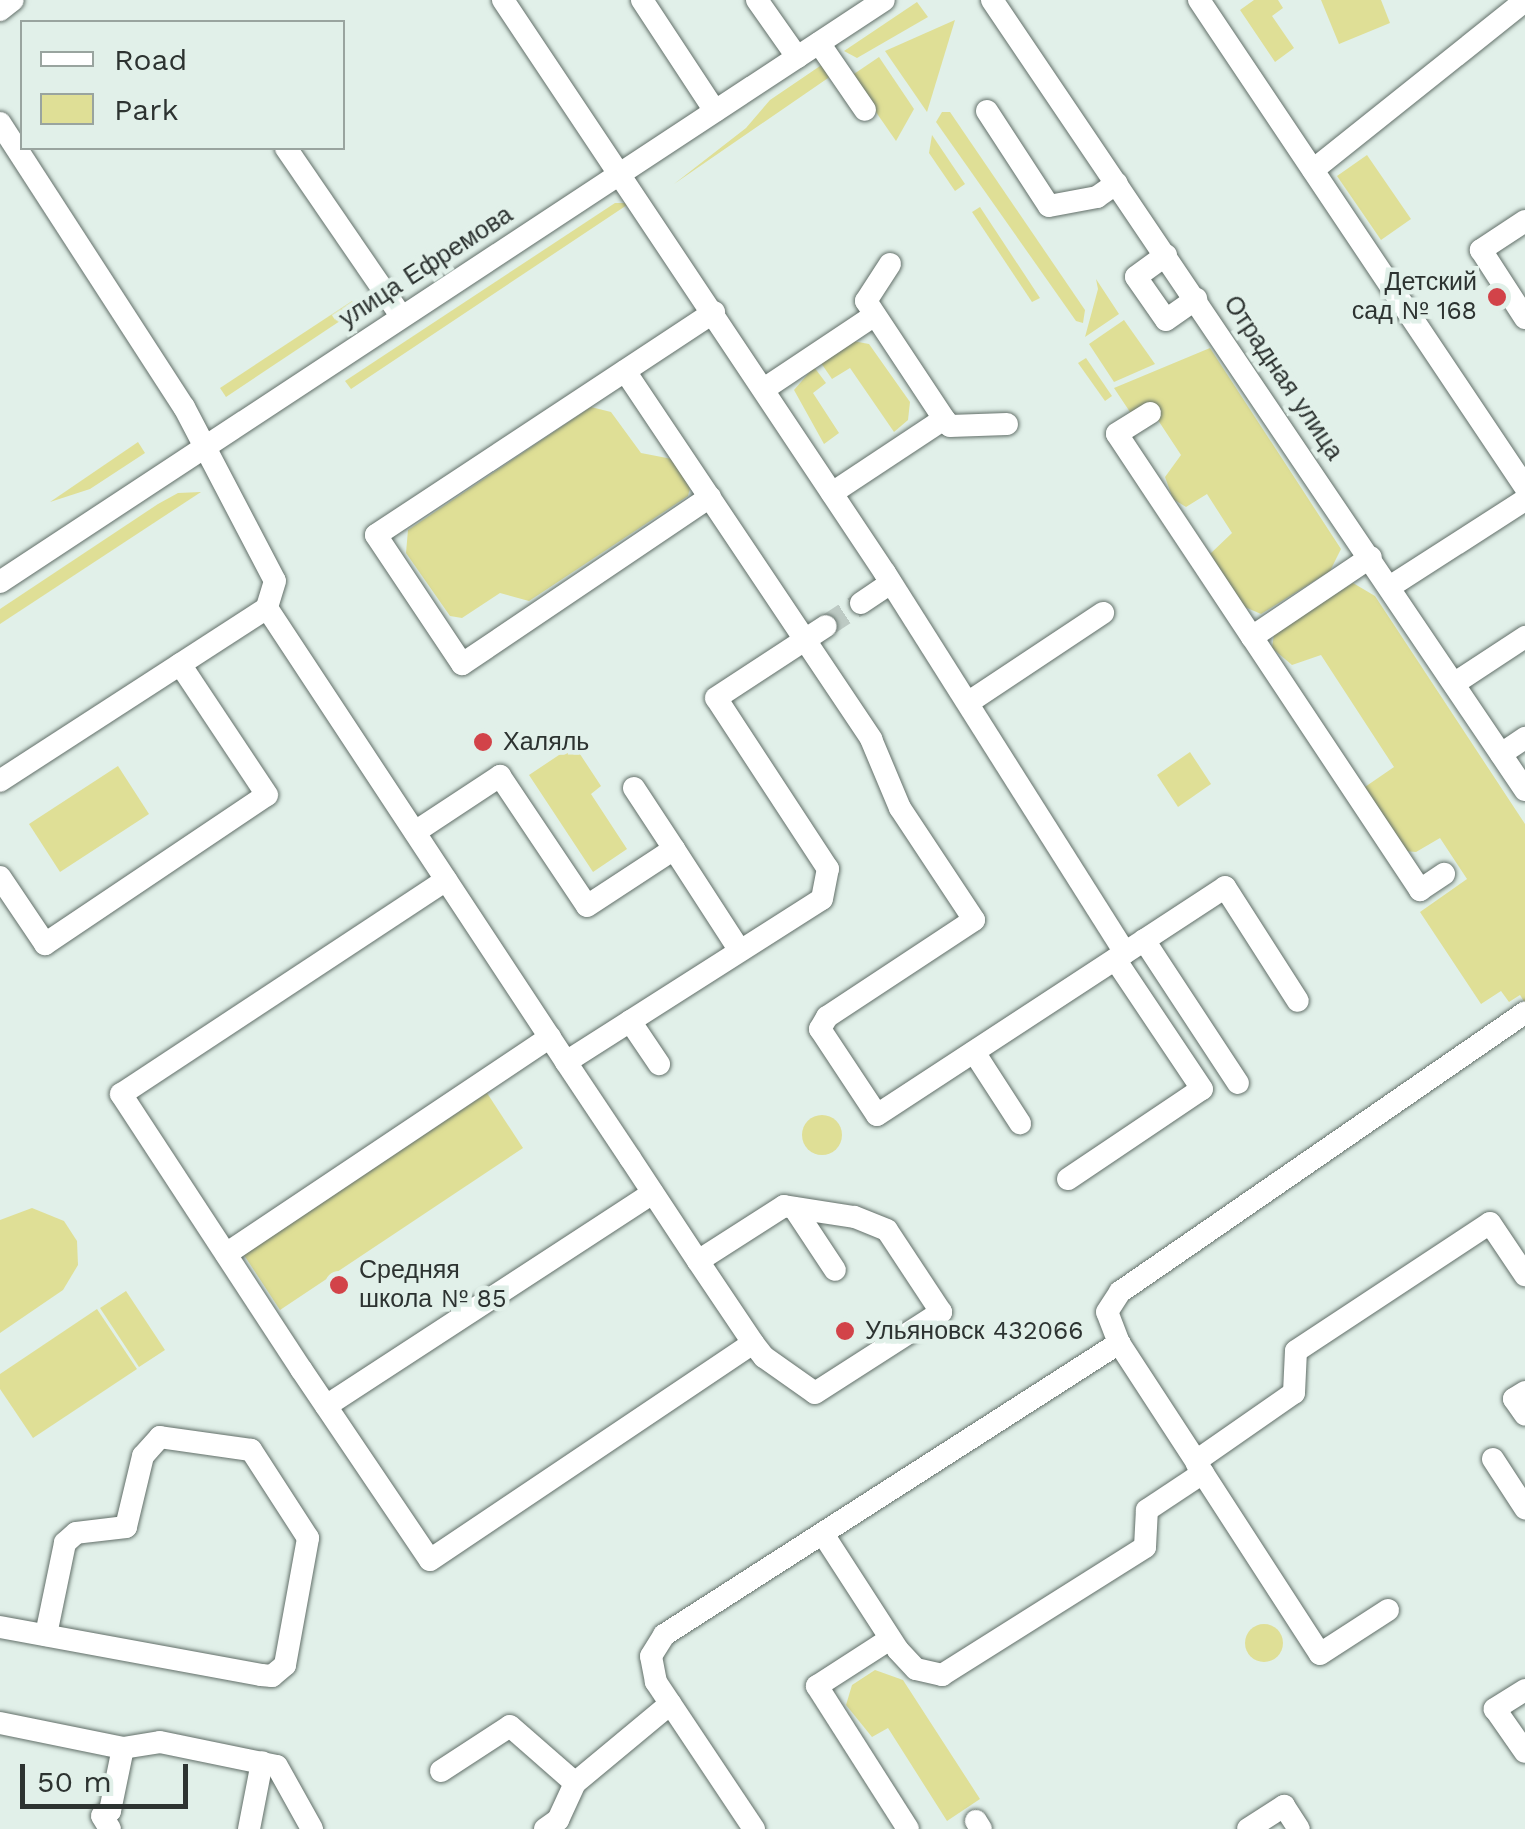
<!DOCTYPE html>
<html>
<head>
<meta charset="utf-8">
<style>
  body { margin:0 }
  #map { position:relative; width:1525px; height:1829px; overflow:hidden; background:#e1f0e9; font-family:"Work Sans",sans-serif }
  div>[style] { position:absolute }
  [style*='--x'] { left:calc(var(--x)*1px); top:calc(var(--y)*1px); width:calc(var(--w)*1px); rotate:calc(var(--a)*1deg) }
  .green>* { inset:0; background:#dfdf96 }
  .round { border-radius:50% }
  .minor-tunnel>* { height:22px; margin-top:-11px; transform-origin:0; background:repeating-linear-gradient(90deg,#bdcac4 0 22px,transparent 0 33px) }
  .roads { filter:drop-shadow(0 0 2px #626f69) drop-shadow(0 0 2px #626f69) }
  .minor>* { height:22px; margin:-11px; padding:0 11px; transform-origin:11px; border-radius:11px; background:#fff }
  .dots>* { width:28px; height:28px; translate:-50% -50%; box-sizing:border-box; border:5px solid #e1f0e9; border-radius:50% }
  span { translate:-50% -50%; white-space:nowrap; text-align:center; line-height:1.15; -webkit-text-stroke:9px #e1f0e9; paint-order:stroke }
  .street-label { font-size:25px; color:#2d3331 }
  .poi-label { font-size:25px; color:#2d3331 }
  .right { translate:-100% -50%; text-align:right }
  .left { translate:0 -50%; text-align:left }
  .legend { position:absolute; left:20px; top:20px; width:325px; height:130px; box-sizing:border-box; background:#e1f0e9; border:2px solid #99a49f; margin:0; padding:12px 18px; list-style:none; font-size:30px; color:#2d3331 }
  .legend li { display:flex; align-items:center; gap:20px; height:50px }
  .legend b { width:50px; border:2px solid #99a49f }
  .scale { position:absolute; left:20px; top:1764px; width:168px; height:45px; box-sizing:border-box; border:5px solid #2d3331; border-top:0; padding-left:12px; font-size:30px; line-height:35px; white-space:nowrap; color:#2d3331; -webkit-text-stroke:8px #e1f0e9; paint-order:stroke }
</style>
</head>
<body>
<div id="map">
  <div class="green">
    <i style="clip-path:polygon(1254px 0,1278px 0,1283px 8px,1272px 16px,1294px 48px,1275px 62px,1240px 10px)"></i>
    <i style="clip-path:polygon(1321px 0,1381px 0,1390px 23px,1339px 44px)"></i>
    <i style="clip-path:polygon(917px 2px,928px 17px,857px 58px,844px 51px)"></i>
    <i style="clip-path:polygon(955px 20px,927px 112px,885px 51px)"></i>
    <i style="clip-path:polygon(879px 57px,914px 109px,896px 141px,851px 76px)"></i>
    <i style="clip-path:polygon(823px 64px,831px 76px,674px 184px,746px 128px,770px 100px)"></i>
    <i style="clip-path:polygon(942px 112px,950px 112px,1085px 310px,1083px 323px,1076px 321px,936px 122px)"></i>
    <i style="clip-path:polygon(932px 135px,965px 184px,955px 191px,929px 153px)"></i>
    <i style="clip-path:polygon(1367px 155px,1411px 219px,1381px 240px,1337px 176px)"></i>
    <i style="clip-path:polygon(615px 203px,630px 203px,351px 389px,345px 381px)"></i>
    <i style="clip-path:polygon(980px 207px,1040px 298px,1032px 302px,972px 212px)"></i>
    <i style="clip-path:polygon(1096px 279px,1119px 314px,1085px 337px,1098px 289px)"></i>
    <i style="clip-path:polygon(352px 301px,358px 309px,226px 397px,220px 388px)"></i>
    <i style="clip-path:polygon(1124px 320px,1155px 364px,1114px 382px,1089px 344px)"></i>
    <i style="clip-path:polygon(853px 341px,869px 344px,910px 402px,908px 420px,894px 432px,850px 368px,832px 379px,821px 363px)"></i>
    <i style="clip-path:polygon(1210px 348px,1341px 549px,1330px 571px,1261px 614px,1245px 607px,1210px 554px,1232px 533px,1207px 494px,1186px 507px,1173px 499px,1165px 477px,1181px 455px,1152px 411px,1136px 421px,1114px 388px)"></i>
    <i style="clip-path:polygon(1086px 358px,1112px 396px,1105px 401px,1078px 363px)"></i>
    <i style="clip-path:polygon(814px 367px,826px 383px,813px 393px,839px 433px,824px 444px,794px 390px)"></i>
    <i style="clip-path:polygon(591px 407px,611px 412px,641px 453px,672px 459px,690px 488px,688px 496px,529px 601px,500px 593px,462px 618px,450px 616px,406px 553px,408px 530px)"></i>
    <i style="clip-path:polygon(138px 442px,145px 453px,90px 489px,50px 502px)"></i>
    <i style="clip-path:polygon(201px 492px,0 624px,0 609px,158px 504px,178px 493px)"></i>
    <i style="clip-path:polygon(1353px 583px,1375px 596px,1525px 824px,1525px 1003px,1520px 995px,1509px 1002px,1501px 991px,1481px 1004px,1420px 912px,1467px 879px,1440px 838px,1416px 852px,1405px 851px,1362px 789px,1394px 767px,1321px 655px,1292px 665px,1272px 648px,1274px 634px)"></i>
    <i style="clip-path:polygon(574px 745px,601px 786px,591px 794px,627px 849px,593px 872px,529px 775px)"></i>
    <i style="clip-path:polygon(1190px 752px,1211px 784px,1178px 807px,1157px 775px)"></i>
    <i style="clip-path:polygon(118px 766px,149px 814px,60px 872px,29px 824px)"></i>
    <i style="clip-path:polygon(487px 1093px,523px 1148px,280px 1310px,244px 1255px)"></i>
    <i class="round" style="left:802px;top:1115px;width:40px;height:40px"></i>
    <i style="clip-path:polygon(32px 1208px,64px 1221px,77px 1241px,78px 1265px,63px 1290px,0 1333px,0 1220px)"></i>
    <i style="clip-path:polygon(126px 1291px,165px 1350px,139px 1367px,100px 1308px)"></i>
    <i style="clip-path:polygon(97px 1309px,137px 1369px,33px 1438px,0 1389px,0 1374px)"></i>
    <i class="round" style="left:1245px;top:1624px;width:38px;height:38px"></i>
    <i style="clip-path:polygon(875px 1670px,903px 1680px,980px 1799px,947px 1821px,888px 1728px,872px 1737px,846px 1705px,852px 1685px)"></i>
  </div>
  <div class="minor-tunnel">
    <i style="--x:826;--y:626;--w:42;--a:-33.3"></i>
  </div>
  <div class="roads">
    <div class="minor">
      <i style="--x:503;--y:0;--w:689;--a:56.31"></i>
      <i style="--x:885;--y:573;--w:449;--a:57.7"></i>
      <i style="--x:642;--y:0;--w:133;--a:56.7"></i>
      <i style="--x:757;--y:0;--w:70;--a:54.9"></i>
      <i style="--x:992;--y:0;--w:953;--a:55.99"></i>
      <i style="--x:1199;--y:0;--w:586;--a:56.2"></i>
      <i style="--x:0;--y:10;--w:16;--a:-38"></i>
      <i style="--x:819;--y:43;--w:81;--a:55.5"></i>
      <i style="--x:987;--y:111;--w:113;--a:56.9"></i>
      <i style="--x:1049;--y:206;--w:49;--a:-10.6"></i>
      <i style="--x:1097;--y:197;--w:24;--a:-35"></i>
      <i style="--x:0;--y:123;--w:338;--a:57.1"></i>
      <i style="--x:184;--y:407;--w:196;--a:62.4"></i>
      <i style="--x:275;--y:581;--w:28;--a:107"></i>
      <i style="--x:267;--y:608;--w:318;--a:147.1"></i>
      <i style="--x:286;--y:148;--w:204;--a:55.6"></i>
      <i style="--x:1313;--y:170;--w:271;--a:-38.6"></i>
      <i style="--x:1525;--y:221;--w:53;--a:146.6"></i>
      <i style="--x:1481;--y:250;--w:81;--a:57.1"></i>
      <i style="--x:1166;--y:255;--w:37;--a:144"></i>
      <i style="--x:1136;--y:277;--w:52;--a:55.1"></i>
      <i style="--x:1166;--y:320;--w:37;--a:-35"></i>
      <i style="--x:890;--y:264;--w:44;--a:123"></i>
      <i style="--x:866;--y:301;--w:141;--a:56.5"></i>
      <i style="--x:944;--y:419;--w:9;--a:49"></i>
      <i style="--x:950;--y:426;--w:57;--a:-2"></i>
      <i style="--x:625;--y:371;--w:443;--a:56.2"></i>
      <i style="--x:871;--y:739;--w:75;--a:67.2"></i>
      <i style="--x:900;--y:808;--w:134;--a:56.5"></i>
      <i style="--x:974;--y:920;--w:176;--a:146.6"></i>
      <i style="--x:827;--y:1017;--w:14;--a:120"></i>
      <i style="--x:820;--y:1029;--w:103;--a:56.5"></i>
      <i style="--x:877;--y:1115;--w:416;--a:-33.2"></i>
      <i style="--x:1225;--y:887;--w:135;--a:57.4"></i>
      <i style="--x:764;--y:389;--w:133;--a:-33.7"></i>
      <i style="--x:1150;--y:413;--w:39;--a:148"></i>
      <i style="--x:1117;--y:434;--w:244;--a:56.4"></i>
      <i style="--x:1252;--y:637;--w:143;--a:-33.9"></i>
      <i style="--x:832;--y:493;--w:134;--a:-33.5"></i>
      <i style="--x:710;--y:497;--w:299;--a:146"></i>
      <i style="--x:462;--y:664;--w:155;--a:-123.7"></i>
      <i style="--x:376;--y:535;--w:405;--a:-33.4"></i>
      <i style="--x:0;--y:582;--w:1058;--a:-33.36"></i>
      <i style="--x:1391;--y:586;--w:159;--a:-32.7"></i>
      <i style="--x:861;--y:603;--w:36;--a:-34"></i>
      <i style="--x:267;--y:608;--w:544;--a:56.63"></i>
      <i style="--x:566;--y:1062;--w:115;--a:56.3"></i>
      <i style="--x:630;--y:1158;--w:123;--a:56.6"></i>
      <i style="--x:698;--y:1261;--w:99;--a:56.1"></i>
      <i style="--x:753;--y:1343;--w:18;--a:52"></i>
      <i style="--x:764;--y:1357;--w:62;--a:35.2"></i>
      <i style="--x:815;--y:1393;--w:150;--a:-32.7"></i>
      <i style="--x:941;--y:1312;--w:98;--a:-123.4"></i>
      <i style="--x:887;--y:1230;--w:35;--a:-158"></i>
      <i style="--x:854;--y:1217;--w:71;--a:-171.1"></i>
      <i style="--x:784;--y:1206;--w:102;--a:147.4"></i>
      <i style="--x:1252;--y:637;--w:304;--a:56.4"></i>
      <i style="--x:1420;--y:890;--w:29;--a:-34"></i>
      <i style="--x:1455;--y:683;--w:84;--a:-33.3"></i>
      <i style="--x:969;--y:702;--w:161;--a:-33.6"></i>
      <i style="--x:1501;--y:754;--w:29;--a:-34"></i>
      <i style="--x:634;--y:788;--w:73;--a:56.7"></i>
      <i style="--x:415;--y:832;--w:102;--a:-33.4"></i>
      <i style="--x:500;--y:776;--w:156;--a:56.2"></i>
      <i style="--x:587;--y:906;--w:104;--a:-33.2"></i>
      <i style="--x:674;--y:849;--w:121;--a:57.1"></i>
      <i style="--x:0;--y:877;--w:81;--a:56.1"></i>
      <i style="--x:45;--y:944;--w:267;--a:-33.9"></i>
      <i style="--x:267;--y:795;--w:157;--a:-123.6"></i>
      <i style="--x:446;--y:880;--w:389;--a:146.6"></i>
      <i style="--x:121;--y:1094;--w:329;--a:56.8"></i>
      <i style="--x:301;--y:1369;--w:230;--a:56"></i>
      <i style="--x:430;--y:1560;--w:389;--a:-33.9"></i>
      <i style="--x:1144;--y:940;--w:171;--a:56.7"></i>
      <i style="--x:630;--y:1021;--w:52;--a:56"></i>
      <i style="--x:974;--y:1052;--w:85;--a:57.1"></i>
      <i style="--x:566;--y:1062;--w:303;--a:-32.5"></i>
      <i style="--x:822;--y:899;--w:31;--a:-79"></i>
      <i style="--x:828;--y:869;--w:204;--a:-123.2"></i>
      <i style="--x:716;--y:698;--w:131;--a:-33.2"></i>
      <i style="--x:1068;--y:1179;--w:161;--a:-33.9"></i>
      <i style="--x:1202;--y:1089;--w:156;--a:-123.8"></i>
      <i style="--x:794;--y:1208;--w:74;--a:56.5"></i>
      <i style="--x:226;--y:1254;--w:390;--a:-33.8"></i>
      <i style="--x:1119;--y:1343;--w:141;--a:56.9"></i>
      <i style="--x:1196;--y:1461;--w:119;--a:-34.8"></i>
      <i style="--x:1294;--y:1393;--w:42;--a:-87.3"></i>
      <i style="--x:1296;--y:1351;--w:232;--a:-33.4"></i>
      <i style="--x:1490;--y:1223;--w:63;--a:56.1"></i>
      <i style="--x:1525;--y:1392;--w:13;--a:148"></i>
      <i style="--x:1514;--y:1399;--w:19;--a:55"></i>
      <i style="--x:326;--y:1406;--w:390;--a:-33.1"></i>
      <i style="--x:1493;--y:1459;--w:59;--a:56.9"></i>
      <i style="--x:1197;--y:1464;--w:226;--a:57.1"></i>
      <i style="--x:1320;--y:1654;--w:81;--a:-32.9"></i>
      <i style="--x:823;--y:1534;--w:138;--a:57.1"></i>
      <i style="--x:898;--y:1650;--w:26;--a:47"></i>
      <i style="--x:916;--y:1669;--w:27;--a:13"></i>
      <i style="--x:942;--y:1675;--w:240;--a:-32.2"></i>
      <i style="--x:1145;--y:1547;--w:37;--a:-87"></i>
      <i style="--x:1147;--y:1510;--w:67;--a:-33.5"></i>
      <i style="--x:0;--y:1627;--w:265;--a:10.4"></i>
      <i style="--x:261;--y:1675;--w:11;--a:5"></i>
      <i style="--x:272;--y:1676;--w:17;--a:-40"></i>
      <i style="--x:285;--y:1665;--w:129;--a:-79.7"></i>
      <i style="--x:308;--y:1538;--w:105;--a:-122.9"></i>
      <i style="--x:251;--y:1450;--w:92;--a:-171.9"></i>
      <i style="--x:160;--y:1437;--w:25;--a:132"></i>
      <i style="--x:143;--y:1456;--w:73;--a:103.5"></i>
      <i style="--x:126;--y:1527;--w:50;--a:173.2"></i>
      <i style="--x:76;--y:1533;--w:15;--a:138"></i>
      <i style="--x:65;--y:1543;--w:94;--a:101.7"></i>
      <i style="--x:890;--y:1639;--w:87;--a:147.2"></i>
      <i style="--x:817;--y:1686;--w:169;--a:57.5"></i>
      <i style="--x:1525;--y:1690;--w:36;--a:148"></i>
      <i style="--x:1495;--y:1709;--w:52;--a:55.1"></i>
      <i style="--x:0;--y:1723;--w:126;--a:11.5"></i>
      <i style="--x:123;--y:1748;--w:64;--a:101.7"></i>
      <i style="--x:110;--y:1811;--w:9;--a:148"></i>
      <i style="--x:102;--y:1816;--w:15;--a:58"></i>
      <i style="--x:123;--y:1748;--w:37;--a:-9"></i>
      <i style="--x:160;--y:1742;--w:119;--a:11.6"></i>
      <i style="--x:277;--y:1766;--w:72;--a:60.9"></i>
      <i style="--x:441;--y:1771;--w:82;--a:-33.1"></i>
      <i style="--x:510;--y:1726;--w:86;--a:41.2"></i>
      <i style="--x:976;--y:1821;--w:9;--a:58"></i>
      <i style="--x:249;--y:1829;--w:68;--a:-79"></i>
      <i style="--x:545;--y:1829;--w:16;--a:-35"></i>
      <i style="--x:558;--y:1820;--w:41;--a:-65.3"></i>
      <i style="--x:575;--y:1783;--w:124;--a:-39.7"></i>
      <i style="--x:754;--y:1829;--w:177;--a:-123.7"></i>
      <i style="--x:656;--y:1682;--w:26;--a:-101"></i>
      <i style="--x:651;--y:1656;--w:25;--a:-58"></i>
      <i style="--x:664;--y:1635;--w:541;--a:-32.69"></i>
      <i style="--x:1119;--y:1343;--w:33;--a:-111"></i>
      <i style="--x:1107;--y:1312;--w:24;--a:-57"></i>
      <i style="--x:1120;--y:1292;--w:492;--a:-34.6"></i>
      <i style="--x:1248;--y:1829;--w:43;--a:-32.6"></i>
      <i style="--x:1284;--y:1806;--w:27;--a:57"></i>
    </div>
  </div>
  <div class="dots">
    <i style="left:1497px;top:297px;background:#d24349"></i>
    <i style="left:483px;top:742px;background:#d24349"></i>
    <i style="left:339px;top:1285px;background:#d24349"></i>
    <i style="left:845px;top:1331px;background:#d24349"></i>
  </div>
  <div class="street-label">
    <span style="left:426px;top:267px;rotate:-33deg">улица Ефремова</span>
    <span style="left:1283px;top:378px;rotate:56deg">Отрадная улица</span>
  </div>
  <div class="poi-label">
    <span class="right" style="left:1477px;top:297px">Детский<br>сад № 168</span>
    <span class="left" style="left:503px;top:742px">Халяль</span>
    <span class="left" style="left:359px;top:1285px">Средняя<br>школа № 85</span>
    <span class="left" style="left:865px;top:1331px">Ульяновск 432066</span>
  </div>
  <ul class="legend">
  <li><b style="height:12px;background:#fff"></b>Road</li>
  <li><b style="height:28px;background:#dfdf96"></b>Park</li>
  </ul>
  <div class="scale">50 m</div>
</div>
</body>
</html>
